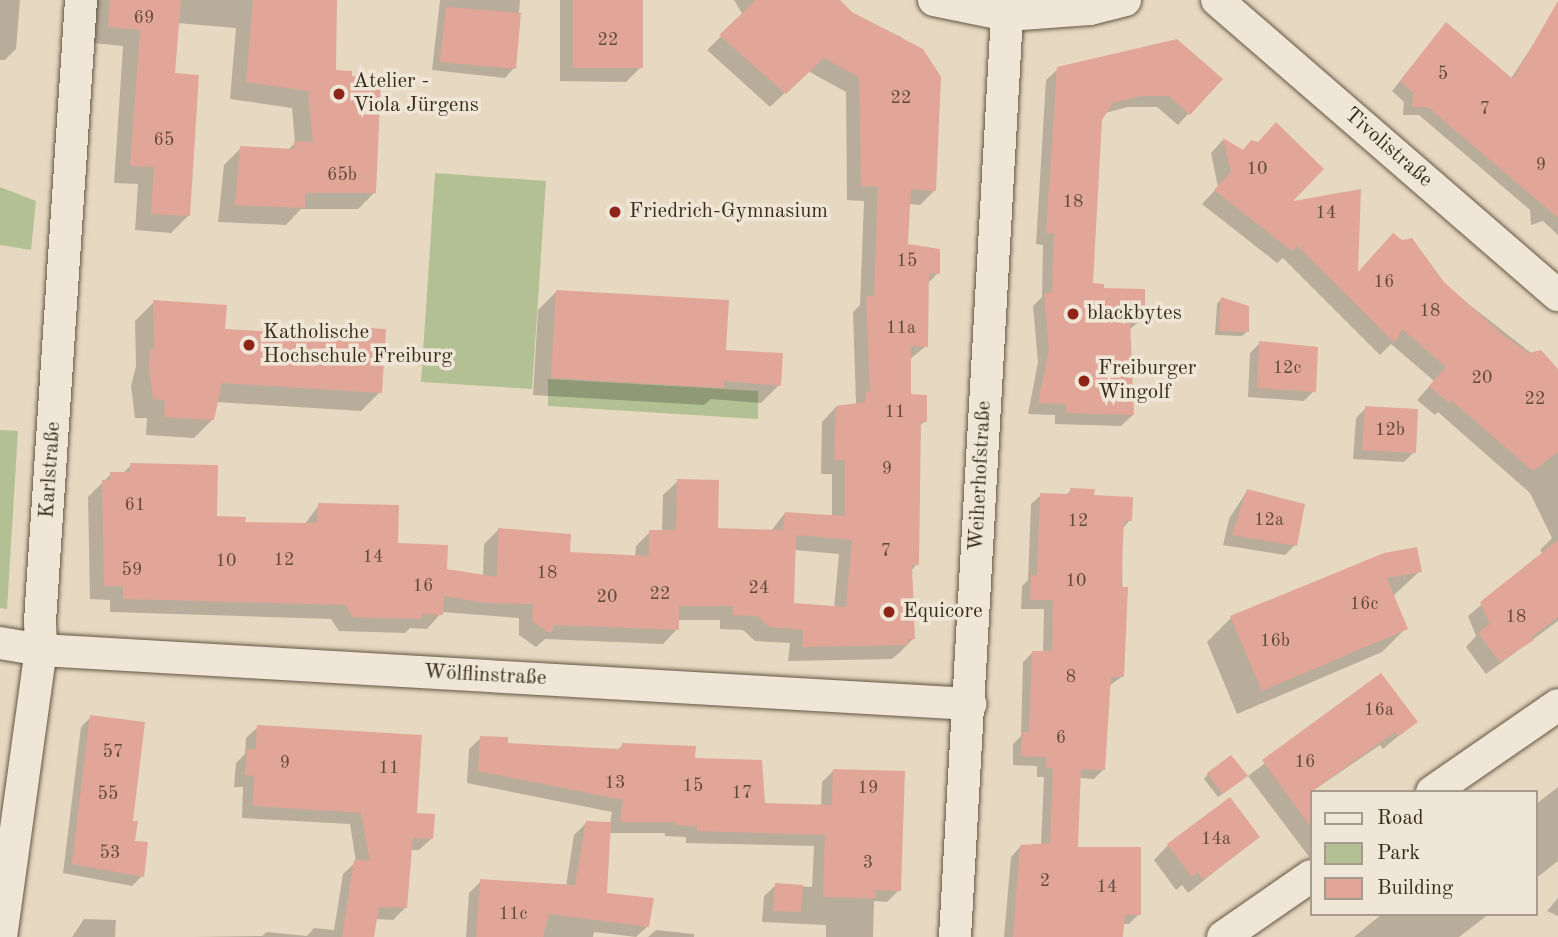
<!DOCTYPE html>
<html>
<head>
<meta charset="utf-8">
<style>
  body { margin:0 }
  #map { position:relative; width:1558px; height:937px; overflow:hidden; background:#e7d9c1; font-family:"Old Standard TT",serif }
  div>[style] { position:absolute }
  [style*='--x'] { left:calc(var(--x)*1px); top:calc(var(--y)*1px); width:calc(var(--w)*1px); rotate:calc(var(--a)*1deg) }
  .green>* { inset:0; background:#b3c094 }
  .shadow>* { inset:0; background:#0003 }
  .building>* { inset:0; background:#e2a698 }
  .roads { filter:drop-shadow(0 0 2px #645644) drop-shadow(0 0 2px #645644) }
  .street>* { height:32px; margin:-16px; padding:0 16px; transform-origin:16px; border-radius:16px; background:#efe6d7 }
  .dots>* { width:19px; height:19px; translate:-50% -50%; box-sizing:border-box; border:4px solid #efe6d7; border-radius:50% }
  span { translate:-50% -50%; white-space:nowrap; text-align:center; line-height:1.15; -webkit-text-stroke:7px #efe6d7; paint-order:stroke }
  .number-label { font-size:18px; color:#624a3a }
  .number-label span { -webkit-text-stroke-width:0 }
  .poi-label { font-size:21px; color:#382b1b }
  .left { translate:0 -50%; text-align:left }
  .street-label { font-size:21px; color:#382b1b }
  .legend { position:absolute; left:1310px; top:790px; width:228px; height:126px; box-sizing:border-box; background:#efe6d7; border:2px solid #a69b8c; margin:0; padding:9px 12px; list-style:none; font-size:21px; color:#382b1b }
  .legend li { display:flex; align-items:center; gap:14px; height:35px }
  .legend b { width:35px; border:2px solid #a69b8c }
</style>
</head>
<body>
<div id="map">
  <div class="green">
    <i style="clip-path:polygon(435px 173px,546px 181px,532px 389px,421px 382px)"></i>
    <i style="clip-path:polygon(0 187px,36px 201px,31px 250px,0 245px)"></i>
    <i style="clip-path:polygon(548px 379px,758px 391px,758px 419px,548px 406px)"></i>
    <i style="clip-path:polygon(0 430px,18px 431px,7px 609px,0 608px)"></i>
  </div>
  <div class="shadow">
    <i style="clip-path:polygon(0 0,20px 0,16px 49px,5px 60px,0 60px)"></i>
    <i style="clip-path:polygon(96px 0,336px 0,334px 71px,375px 192px,358px 209px,301px 209px,286px 225px,218px 222px,224px 165px,241px 148px,288px 150px,295px 143px,292px 108px,230px 99px,236px 28px,177px 23px,173px 75px,188px 216px,171px 233px,135px 230px,138px 184px,114px 183px,123px 46px,92px 43px)"></i>
    <i style="clip-path:polygon(440px 0,520px 0,514px 68px,505px 78px,432px 70px)"></i>
    <i style="clip-path:polygon(560px 0,641px 0,641px 67px,626px 82px,560px 81px)"></i>
    <i style="clip-path:polygon(evenodd,734px 0,838px 0,851px 13px,901px 37px,932px 63px,935px 190px,920px 205px,908px 204px,906px 245px,938px 273px,927px 284px,926px 346px,909px 360px,909px 396px,925px 421px,919px 427px,917px 564px,910px 572px,913px 639px,899px 653px,892px 659px,788px 661px,790px 643px,755px 641px,743px 630px,720px 629px,720px 620px,677px 620px,677px 629px,663px 644px,545px 639px,536px 647px,519px 635px,519px 618px,442px 612px,427px 629px,410px 628px,405px 633px,339px 631px,331px 619px,110px 612px,110px 600px,90px 599px,88px 497px,111px 474px,122px 474px,131px 465px,215px 518px,244px 524px,304px 525px,319px 505px,446px 571px,483px 576px,484px 544px,498px 530px,568px 554px,635px 557px,636px 546px,650px 532px,662px 532px,663px 495px,678px 481px,716px 530px,771px 531px,785px 513px,832px 517px,832px 474px,821px 474px,822px 422px,836px 407px,856px 404px,853px 312px,860px 305px,864px 201px,847px 200px,846px 92px,808px 71px,770px 107px,707px 50px,743px 15px,734px 0,794px 550px,839px 554px,834px 608px,793px 605px,794px 550px)"></i>
    <i style="clip-path:polygon(1544px 28px,1558px 37px,1558px 235px,1543px 221px,1531px 225px,1530px 210px,1419px 115px,1403px 115px,1404px 102px,1392px 91px,1437px 34px,1510px 80px)"></i>
    <i style="clip-path:polygon(1177px 41px,1189px 113px,1178px 125px,1157px 107px,1128px 107px,1105px 113px,1101px 119px,1091px 285px,1143px 318px,1129px 330px,1133px 415px,1121px 426px,1055px 424px,1055px 415px,1028px 414px,1038px 362px,1033px 306px,1042px 297px,1043px 245px,1036px 244px,1046px 80px,1058px 69px)"></i>
    <i style="clip-path:polygon(1223px 140px,1242px 152px,1356px 275px,1443px 284px,1558px 374px,1558px 621px,1486px 674px,1466px 647px,1476px 636px,1468px 616px,1543px 554px,1540px 550px,1552px 538px,1530px 493px,1438px 412px,1435px 415px,1417px 400px,1434px 381px,1391px 344px,1380px 355px,1283px 258px,1277px 263px,1202px 204px,1218px 187px,1211px 153px)"></i>
    <i style="clip-path:polygon(556px 292px,724px 351px,779px 385px,761px 403px,711px 399px,704px 405px,533px 395px,538px 310px)"></i>
    <i style="clip-path:polygon(1221px 299px,1247px 332px,1242px 336px,1215px 335px,1217px 304px)"></i>
    <i style="clip-path:polygon(154px 302px,223px 330px,323px 336px,332px 328px,380px 392px,361px 411px,216px 402px,213px 419px,194px 438px,146px 435px,147px 418px,135px 418px,131px 386px,136px 366px,135px 321px)"></i>
    <i style="clip-path:polygon(1260px 343px,1314px 391px,1304px 401px,1248px 397px,1250px 353px)"></i>
    <i style="clip-path:polygon(1366px 408px,1414px 452px,1404px 462px,1353px 459px,1356px 418px)"></i>
    <i style="clip-path:polygon(1071px 490px,1093px 497px,1130px 520px,1122px 529px,1123px 676px,1109px 686px,1104px 769px,1094px 779px,1079px 778px,1076px 849px,1139px 914px,1129px 924px,1122px 924px,1121px 937px,1004px 937px,1011px 857px,1020px 847px,1041px 845px,1044px 777px,1037px 777px,1037px 766px,1013px 765px,1013px 744px,1021px 736px,1023px 662px,1033px 652px,1043px 653px,1044px 609px,1021px 609px,1022px 586px,1028px 580px,1031px 504px,1041px 495px,1065px 496px)"></i>
    <i style="clip-path:polygon(1247px 491px,1295px 545px,1285px 555px,1223px 545px,1229px 519px)"></i>
    <i style="clip-path:polygon(1384px 555px,1420px 571px,1393px 596px,1406px 628px,1382px 652px,1237px 714px,1207px 642px,1231px 618px)"></i>
    <i style="clip-path:polygon(1381px 676px,1415px 722px,1383px 749px,1380px 745px,1311px 792px,1310px 858px,1248px 776px)"></i>
    <i style="clip-path:polygon(91px 717px,131px 822px,142px 876px,132px 886px,63px 873px,81px 727px)"></i>
    <i style="clip-path:polygon(258px 727px,415px 814px,431px 839px,419px 850px,410px 850px,405px 908px,393px 920px,375px 919px,373px 937px,193px 937px,262px 936px,267px 932px,307px 936px,314px 928px,334px 930px,343px 874px,356px 862px,350px 824px,242px 818px,243px 787px,234px 787px,236px 763px,245px 754px,246px 738px)"></i>
    <i style="clip-path:polygon(481px 738px,507px 745px,617px 750px,623px 745px,693px 760px,764px 805px,821px 807px,822px 782px,834px 770px,899px 890px,887px 902px,874px 901px,873px 937px,826px 937px,826px 925px,762px 922px,764px 896px,776px 885px,812px 887px,814px 846px,686px 843px,686px 837px,665px 836px,665px 833px,608px 833px,605px 894px,648px 926px,636px 937px,594px 932px,593px 937px,466px 937px,469px 893px,481px 881px,566px 886px,574px 835px,586px 823px,610px 824px,612px 812px,467px 783px,469px 749px)"></i>
    <i style="clip-path:polygon(1208px 774px,1241px 780px,1218px 797px,1204px 779px)"></i>
    <i style="clip-path:polygon(1558px 787px,1558px 861px,1535px 879px,1535px 805px)"></i>
    <i style="clip-path:polygon(1258px 837px,1188px 893px,1182px 885px,1176px 890px,1154px 860px,1168px 845px)"></i>
    <i style="clip-path:polygon(1558px 898px,1558px 916px,1547px 911px)"></i>
    <i style="clip-path:polygon(1382px 914px,1489px 914px,1459px 937px,1354px 937px)"></i>
    <i style="clip-path:polygon(84px 919px,116px 920px,115px 937px,72px 937px)"></i>
    <i style="clip-path:polygon(656px 930px,694px 934px,694px 937px,648px 937px)"></i>
  </div>
  <div class="building">
    <i style="clip-path:polygon(110px 0,181px 0,175px 73px,199px 75px,190px 216px,151px 214px,154px 167px,130px 166px,140px 30px,108px 27px)"></i>
    <i style="clip-path:polygon(253px 0,337px 0,336px 70px,352px 71px,352px 76px,381px 79px,376px 193px,305px 193px,305px 208px,235px 205px,240px 146px,294px 149px,294px 141px,313px 142px,308px 91px,246px 82px)"></i>
    <i style="clip-path:polygon(573px 0,643px 0,643px 68px,573px 68px)"></i>
    <i style="clip-path:polygon(evenodd,756px 0,840px 0,852px 12px,923px 49px,941px 77px,936px 191px,911px 189px,908px 244px,940px 249px,940px 274px,929px 273px,928px 347px,911px 346px,911px 394px,927px 395px,927px 422px,921px 421px,919px 565px,912px 565px,915px 639px,908px 639px,908px 645px,802px 647px,803px 630px,769px 627px,758px 616px,733px 615px,733px 606px,679px 606px,679px 630px,554px 625px,551px 634px,532px 621px,533px 604px,485px 603px,444px 596px,443px 615px,421px 614px,421px 619px,353px 617px,345px 605px,123px 599px,123px 586px,104px 586px,102px 480px,110px 480px,110px 472px,130px 472px,130px 463px,218px 465px,217px 516px,246px 517px,245px 522px,317px 523px,318px 503px,399px 505px,398px 543px,448px 545px,447px 569px,497px 577px,498px 528px,571px 534px,570px 552px,649px 556px,649px 530px,676px 530px,677px 479px,719px 480px,718px 528px,783px 530px,785px 512px,845px 516px,845px 460px,834px 460px,836px 406px,865px 402px,866px 391px,870px 392px,866px 296px,874px 296px,878px 187px,861px 186px,859px 77px,824px 58px,786px 94px,719px 35px,756px 0,796px 535px,852px 540px,846px 607px,794px 603px,796px 535px)"></i>
    <i style="clip-path:polygon(1558px 1px,1558px 218px,1428px 107px,1412px 107px,1413px 93px,1400px 81px,1446px 22px,1513px 79px)"></i>
    <i style="clip-path:polygon(446px 7px,521px 13px,516px 69px,440px 62px)"></i>
    <i style="clip-path:polygon(1177px 39px,1223px 79px,1190px 115px,1169px 96px,1141px 96px,1113px 103px,1102px 120px,1093px 283px,1104px 284px,1104px 288px,1145px 289px,1145px 319px,1130px 318px,1134px 415px,1066px 413px,1066px 404px,1038px 403px,1049px 350px,1044px 293px,1052px 293px,1054px 234px,1046px 233px,1057px 67px)"></i>
    <i style="clip-path:polygon(1276px 122px,1324px 169px,1293px 201px,1361px 189px,1358px 272px,1393px 233px,1402px 240px,1412px 238px,1444px 282px,1504px 336px,1529px 353px,1541px 350px,1558px 369px,1558px 452px,1533px 471px,1452px 401px,1449px 403px,1429px 386px,1446px 367px,1402px 329px,1395px 343px,1297px 246px,1292px 251px,1214px 190px,1231px 172px,1223px 138px,1243px 150px,1251px 140px,1258px 142px)"></i>
    <i style="clip-path:polygon(556px 290px,729px 300px,726px 350px,783px 353px,781px 386px,724px 381px,724px 388px,551px 378px)"></i>
    <i style="clip-path:polygon(1221px 297px,1249px 306px,1249px 332px,1219px 331px)"></i>
    <i style="clip-path:polygon(153px 300px,227px 305px,225px 329px,331px 335px,331px 326px,386px 329px,382px 393px,222px 383px,214px 420px,164px 417px,165px 400px,153px 399px,149px 366px,150px 349px,154px 349px)"></i>
    <i style="clip-path:polygon(1259px 341px,1318px 347px,1316px 392px,1257px 388px)"></i>
    <i style="clip-path:polygon(1365px 406px,1418px 409px,1416px 453px,1362px 450px)"></i>
    <i style="clip-path:polygon(1070px 488px,1095px 489px,1094px 495px,1133px 497px,1132px 521px,1124px 521px,1121px 587px,1128px 587px,1124px 677px,1111px 677px,1105px 770px,1081px 769px,1078px 847px,1141px 847px,1141px 915px,1125px 915px,1123px 937px,1013px 937px,1020px 845px,1050px 843px,1053px 768px,1046px 768px,1046px 757px,1021px 756px,1022px 732px,1029px 732px,1032px 651px,1052px 651px,1053px 600px,1030px 600px,1031px 575px,1037px 575px,1040px 493px,1070px 494px)"></i>
    <i style="clip-path:polygon(1247px 489px,1305px 504px,1297px 546px,1232px 535px)"></i>
    <i style="clip-path:polygon(1558px 540px,1558px 617px,1532px 637px,1534px 640px,1500px 662px,1478px 633px,1490px 624px,1480px 602px)"></i>
    <i style="clip-path:polygon(1417px 547px,1422px 572px,1387px 578px,1408px 629px,1262px 691px,1230px 616px,1384px 553px)"></i>
    <i style="clip-path:polygon(1381px 673px,1418px 722px,1399px 736px,1395px 732px,1311px 792px,1311px 827px,1262px 760px)"></i>
    <i style="clip-path:polygon(90px 715px,145px 722px,133px 821px,138px 821px,135px 841px,148px 842px,144px 877px,72px 864px)"></i>
    <i style="clip-path:polygon(257px 725px,422px 735px,417px 813px,435px 814px,433px 839px,413px 838px,407px 908px,379px 907px,374px 937px,342px 937px,354px 860px,370px 861px,361px 813px,253px 806px,254px 776px,245px 775px,247px 749px,256px 750px)"></i>
    <i style="clip-path:polygon(480px 736px,508px 737px,508px 743px,598px 748px,621px 749px,622px 743px,696px 746px,695px 758px,762px 760px,765px 803px,832px 805px,833px 769px,905px 771px,901px 891px,876px 890px,876px 898px,823px 897px,825px 835px,697px 831px,697px 826px,676px 825px,676px 822px,620px 822px,623px 800px,478px 771px)"></i>
    <i style="clip-path:polygon(1231px 755px,1248px 776px,1223px 794px,1207px 773px)"></i>
    <i style="clip-path:polygon(1230px 797px,1260px 837px,1203px 880px,1198px 872px,1192px 877px,1167px 844px)"></i>
    <i style="clip-path:polygon(586px 821px,611px 822px,607px 893px,654px 898px,649px 927px,549px 914px,543px 937px,476px 937px,480px 879px,575px 885px)"></i>
    <i style="clip-path:polygon(775px 883px,803px 885px,801px 912px,773px 911px)"></i>
  </div>
  <div class="roads">
    <div class="street">
      <i style="--x:934;--y:0;--w:75;--a:11.6"></i>
      <i style="--x:1007;--y:15;--w:83;--a:-4.1"></i>
      <i style="--x:1090;--y:9;--w:36;--a:-14"></i>
      <i style="--x:1217;--y:0;--w:451;--a:40.9"></i>
      <i style="--x:0;--y:643;--w:42;--a:9.7"></i>
      <i style="--x:41;--y:650;--w:931;--a:3.33"></i>
      <i style="--x:1432;--y:792;--w:153;--a:-34.6"></i>
      <i style="--x:1;--y:937;--w:290;--a:-82.1"></i>
      <i style="--x:41;--y:650;--w:29;--a:-92"></i>
      <i style="--x:40;--y:621;--w:622;--a:-86.22"></i>
      <i style="--x:955;--y:937;--w:923;--a:-86.77"></i>
      <i style="--x:1223;--y:937;--w:107;--a:-34.7"></i>
    </div>
  </div>
  <div class="dots">
    <i style="left:339px;top:94px;background:#8f2418"></i>
    <i style="left:615px;top:212px;background:#8f2418"></i>
    <i style="left:1073px;top:314px;background:#8f2418"></i>
    <i style="left:249px;top:345px;background:#8f2418"></i>
    <i style="left:1084px;top:381px;background:#8f2418"></i>
    <i style="left:889px;top:612px;background:#8f2418"></i>
  </div>
  <div class="number-label">
    <span style="left:144px;top:18px">69</span>
    <span style="left:608px;top:40px">22</span>
    <span style="left:1443px;top:74px">5</span>
    <span style="left:901px;top:98px">22</span>
    <span style="left:1485px;top:109px">7</span>
    <span style="left:164px;top:140px">65</span>
    <span style="left:1541px;top:165px">9</span>
    <span style="left:1257px;top:169px">10</span>
    <span style="left:342px;top:175px">65b</span>
    <span style="left:1073px;top:202px">18</span>
    <span style="left:1326px;top:213px">14</span>
    <span style="left:907px;top:261px">15</span>
    <span style="left:1384px;top:282px">16</span>
    <span style="left:1430px;top:311px">18</span>
    <span style="left:901px;top:328px">11a</span>
    <span style="left:1287px;top:368px">12c</span>
    <span style="left:1482px;top:378px">20</span>
    <span style="left:1535px;top:399px">22</span>
    <span style="left:895px;top:412px">11</span>
    <span style="left:1390px;top:430px">12b</span>
    <span style="left:887px;top:469px">9</span>
    <span style="left:135px;top:505px">61</span>
    <span style="left:1269px;top:520px">12a</span>
    <span style="left:1078px;top:521px">12</span>
    <span style="left:886px;top:551px">7</span>
    <span style="left:373px;top:557px">14</span>
    <span style="left:284px;top:560px">12</span>
    <span style="left:226px;top:561px">10</span>
    <span style="left:132px;top:570px">59</span>
    <span style="left:547px;top:573px">18</span>
    <span style="left:1076px;top:581px">10</span>
    <span style="left:423px;top:586px">16</span>
    <span style="left:759px;top:588px">24</span>
    <span style="left:660px;top:594px">22</span>
    <span style="left:607px;top:597px">20</span>
    <span style="left:1364px;top:604px">16c</span>
    <span style="left:1516px;top:617px">18</span>
    <span style="left:1275px;top:641px">16b</span>
    <span style="left:1071px;top:677px">8</span>
    <span style="left:1379px;top:710px">16a</span>
    <span style="left:1061px;top:738px">6</span>
    <span style="left:113px;top:752px">57</span>
    <span style="left:1305px;top:762px">16</span>
    <span style="left:285px;top:763px">9</span>
    <span style="left:389px;top:768px">11</span>
    <span style="left:615px;top:783px">13</span>
    <span style="left:693px;top:786px">15</span>
    <span style="left:868px;top:788px">19</span>
    <span style="left:742px;top:793px">17</span>
    <span style="left:108px;top:794px">55</span>
    <span style="left:1216px;top:839px">14a</span>
    <span style="left:110px;top:853px">53</span>
    <span style="left:868px;top:863px">3</span>
    <span style="left:1045px;top:881px">2</span>
    <span style="left:1107px;top:887px">14</span>
    <span style="left:513px;top:914px">11c</span>
  </div>
  <div class="poi-label">
    <span class="left" style="left:353px;top:94px">Atelier -<br>Viola Jürgens</span>
    <span class="left" style="left:629px;top:212px">Friedrich-Gymnasium</span>
    <span class="left" style="left:1087px;top:314px">blackbytes</span>
    <span class="left" style="left:263px;top:345px">Katholische<br>Hochschule Freiburg</span>
    <span class="left" style="left:1098px;top:381px">Freiburger<br>Wingolf</span>
    <span class="left" style="left:903px;top:612px">Equicore</span>
  </div>
  <div class="street-label">
    <span style="left:1388px;top:148px;rotate:41deg">Tivolistraße</span>
    <span style="left:51px;top:470px;rotate:-86deg">Karlstraße</span>
    <span style="left:981px;top:476px;rotate:-87deg">Weiherhofstraße</span>
    <span style="left:485px;top:676px;rotate:3deg">Wölflinstraße</span>
  </div>
  <ul class="legend">
  <li><b style="height:9px;background:#efe6d7"></b>Road</li>
  <li><b style="height:19px;background:#b3c094"></b>Park</li>
  <li><b style="height:19px;background:#e2a698"></b>Building</li>
  </ul>
</div>
</body>
</html>
